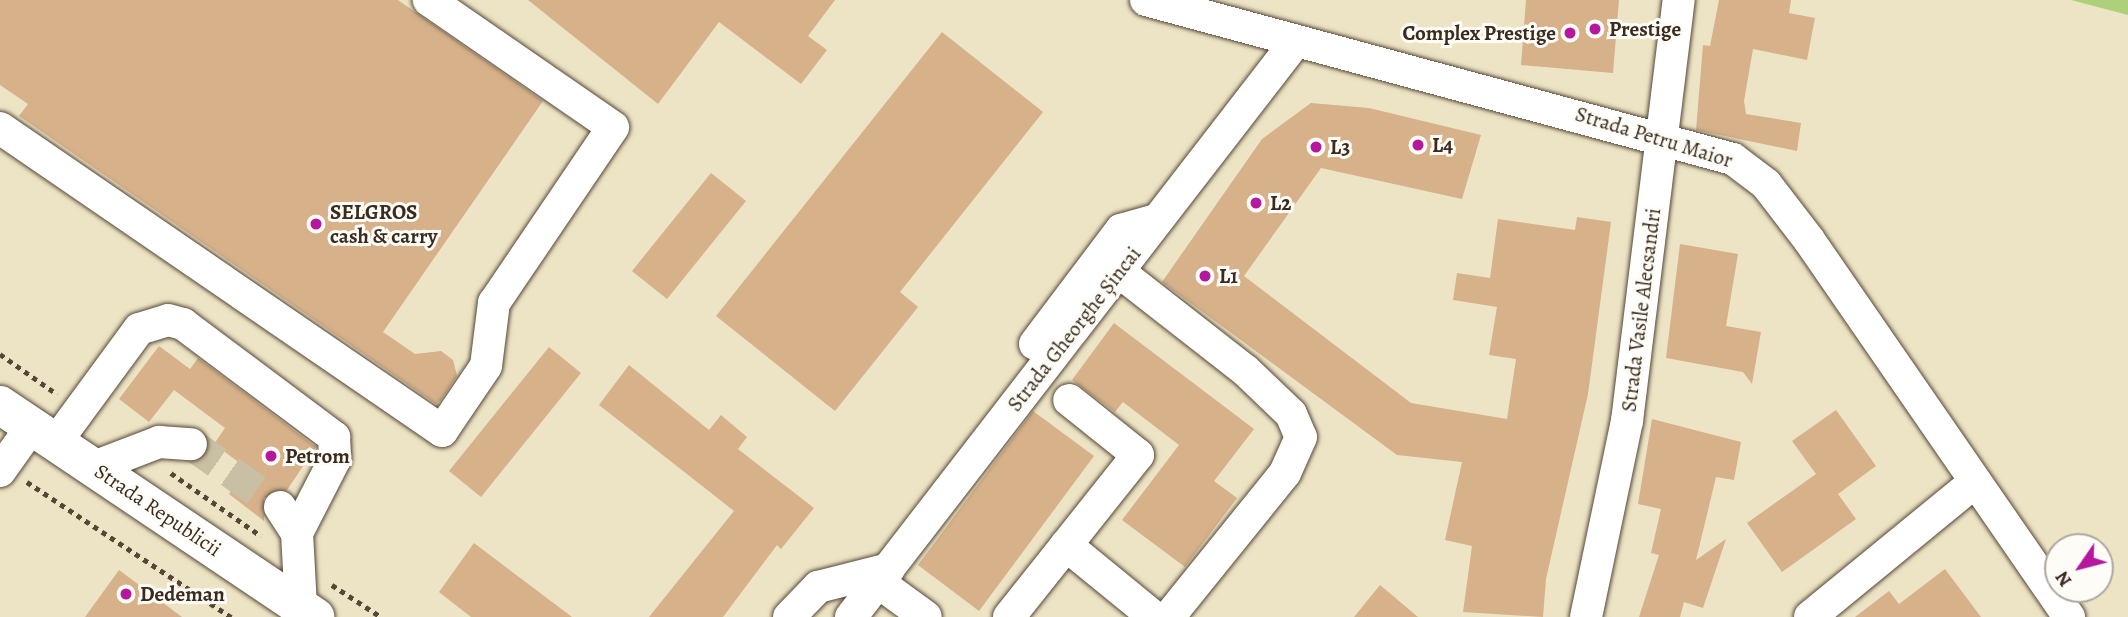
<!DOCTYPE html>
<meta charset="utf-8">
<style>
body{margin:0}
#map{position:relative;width:2128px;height:617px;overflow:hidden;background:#ede4c5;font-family:Alegreya,serif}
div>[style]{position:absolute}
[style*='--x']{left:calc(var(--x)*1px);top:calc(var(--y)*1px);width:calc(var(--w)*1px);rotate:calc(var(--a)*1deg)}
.green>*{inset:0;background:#acd17a}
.building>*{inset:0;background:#d6b18a}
.minor-tunnel>*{height:32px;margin-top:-16px;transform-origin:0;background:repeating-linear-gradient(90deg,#c9bfa4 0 32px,transparent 0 48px)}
.path>*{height:4.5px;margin-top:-2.25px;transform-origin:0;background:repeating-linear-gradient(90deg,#564637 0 5px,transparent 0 10px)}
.roads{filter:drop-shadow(0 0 2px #564637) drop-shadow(0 0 2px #564637)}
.minor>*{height:32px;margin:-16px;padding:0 16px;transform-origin:16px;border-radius:16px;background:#fff}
.major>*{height:38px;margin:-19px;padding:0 19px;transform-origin:19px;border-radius:19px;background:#fff}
.dots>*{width:19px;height:19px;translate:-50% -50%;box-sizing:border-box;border:4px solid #fdfcf7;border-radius:50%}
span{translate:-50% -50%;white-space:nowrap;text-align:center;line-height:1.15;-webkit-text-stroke:6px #fdfcf7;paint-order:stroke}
.poi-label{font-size:21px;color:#3b2a1e;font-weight:700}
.left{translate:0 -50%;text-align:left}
.right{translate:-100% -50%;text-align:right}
.street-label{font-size:21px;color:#3b2a1e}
.north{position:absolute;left:2044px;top:533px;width:70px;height:70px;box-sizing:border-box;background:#fdfcf7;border:2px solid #afa8a0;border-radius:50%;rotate:235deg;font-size:19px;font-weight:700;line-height:28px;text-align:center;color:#3b2a1e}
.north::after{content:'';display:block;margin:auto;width:24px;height:32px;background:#b5179e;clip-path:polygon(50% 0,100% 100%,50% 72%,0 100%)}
</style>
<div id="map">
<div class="green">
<div style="clip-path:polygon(2071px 0,2128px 0,2128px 15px)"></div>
</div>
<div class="building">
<div style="clip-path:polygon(0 0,398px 0,543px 101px,383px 332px,415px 354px,441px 351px,453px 360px,457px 376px,441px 400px,436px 404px,19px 116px,28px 104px,0 85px)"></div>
<div style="clip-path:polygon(528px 0,835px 0,808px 36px,827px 50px,801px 84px,719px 22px,658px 104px)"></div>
<div style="clip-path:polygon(1526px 0,1619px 0,1613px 73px,1521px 65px)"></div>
<div style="clip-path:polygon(1719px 0,1791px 0,1789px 13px,1815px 18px,1807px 60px,1753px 49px,1744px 101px,1746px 114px,1801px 123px,1797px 151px,1696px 130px,1703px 45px,1710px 46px)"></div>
<div style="clip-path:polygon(942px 32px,1043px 112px,900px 292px,918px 307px,835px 411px,716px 316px)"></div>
<div style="clip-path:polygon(1311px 103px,1369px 108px,1481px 135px,1462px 199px,1321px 168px,1244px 276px,1411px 403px,1507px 419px,1516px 359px,1489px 355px,1497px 307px,1453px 300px,1457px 273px,1490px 278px,1498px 219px,1575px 230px,1577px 217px,1611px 222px,1588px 394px,1546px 579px,1543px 617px,1463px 612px,1472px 546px,1445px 540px,1462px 462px,1397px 455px,1162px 282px,1262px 139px)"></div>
<div style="clip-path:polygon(711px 173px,746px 201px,667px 299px,632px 271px)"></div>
<div style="clip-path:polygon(1680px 244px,1738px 254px,1726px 326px,1761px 332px,1752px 384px,1743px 372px,1666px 358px)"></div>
<div style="clip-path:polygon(1114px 323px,1254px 429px,1214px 481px,1237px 498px,1185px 567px,1122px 520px,1179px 445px,1123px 402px,1115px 412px,1072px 380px)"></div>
<div style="clip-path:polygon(159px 346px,190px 369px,198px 358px,316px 447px,287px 490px,264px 498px,264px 521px,229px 494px,248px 469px,214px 444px,225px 428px,174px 390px,149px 422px,119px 399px)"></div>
<div style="clip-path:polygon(549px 347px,581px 373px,481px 497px,449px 471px)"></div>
<div style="clip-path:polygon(629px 365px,709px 430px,721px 415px,747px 437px,738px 449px,814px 508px,781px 549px,777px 545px,723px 617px,649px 617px,734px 511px,599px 405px)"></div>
<div style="clip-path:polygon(1836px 410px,1876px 466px,1838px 494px,1856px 519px,1782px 572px,1747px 523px,1816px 474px,1792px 441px)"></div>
<div style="clip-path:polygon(1033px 411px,1094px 456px,979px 611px,918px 565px)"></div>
<div style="clip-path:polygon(1652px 419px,1741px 442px,1734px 480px,1716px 477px,1696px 560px,1726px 539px,1703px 608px,1684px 602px,1680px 617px,1639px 617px,1659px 555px,1651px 553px,1661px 509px,1638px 504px)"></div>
<div style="clip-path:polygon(474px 543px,572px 617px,471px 617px,439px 592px)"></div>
<div style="clip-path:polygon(1945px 569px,1981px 617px,1855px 617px,1889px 591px,1899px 604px)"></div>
<div style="clip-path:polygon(119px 570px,182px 617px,85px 617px)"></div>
<div style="clip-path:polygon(1380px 585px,1418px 617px,1354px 617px)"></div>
</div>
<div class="minor-tunnel">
<div style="--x:191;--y:444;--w:109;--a:35.3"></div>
</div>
<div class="path">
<div style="--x:0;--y:354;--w:70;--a:35.1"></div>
<div style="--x:171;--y:473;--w:110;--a:35"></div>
<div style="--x:27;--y:482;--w:245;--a:33.5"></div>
<div style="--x:332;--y:585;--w:59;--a:33.1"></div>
</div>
<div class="roads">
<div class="minor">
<div style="--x:1146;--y:0;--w:608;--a:15.16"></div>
<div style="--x:1733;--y:159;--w:41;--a:37.1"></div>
<div style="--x:1766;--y:184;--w:71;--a:52.5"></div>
<div style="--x:1809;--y:240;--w:458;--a:55.4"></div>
<div style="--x:0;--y:128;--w:536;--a:34.43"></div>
<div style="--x:442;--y:431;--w:78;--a:-55.9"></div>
<div style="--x:486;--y:366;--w:64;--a:-82.8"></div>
<div style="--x:494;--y:303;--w:212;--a:-55.9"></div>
<div style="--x:613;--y:127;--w:224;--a:-145.4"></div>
<div style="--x:1118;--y:271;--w:162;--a:38"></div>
<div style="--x:1246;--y:371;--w:62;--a:43.7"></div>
<div style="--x:1291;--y:414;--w:25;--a:67"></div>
<div style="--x:1301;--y:437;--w:39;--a:114"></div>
<div style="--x:1285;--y:473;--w:185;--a:128.9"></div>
<div style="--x:1035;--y:344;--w:143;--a:-53"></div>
<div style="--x:1121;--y:230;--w:37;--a:-16"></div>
<div style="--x:56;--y:442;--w:140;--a:-53.7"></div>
<div style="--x:139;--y:329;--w:30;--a:-17"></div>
<div style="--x:168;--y:320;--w:16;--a:15"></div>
<div style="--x:183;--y:324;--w:189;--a:36.8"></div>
<div style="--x:334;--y:437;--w:22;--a:87"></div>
<div style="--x:335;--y:459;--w:83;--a:117.2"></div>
<div style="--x:94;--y:467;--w:70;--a:-21"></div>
<div style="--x:159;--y:442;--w:32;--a:4"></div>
<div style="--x:0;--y:471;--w:55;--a:-54.6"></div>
<div style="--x:280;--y:507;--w:31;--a:57"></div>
<div style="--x:297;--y:533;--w:75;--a:86.9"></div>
<div style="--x:1066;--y:545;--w:114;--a:39.3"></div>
<div style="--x:878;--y:582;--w:59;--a:36.1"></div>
<div style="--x:789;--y:617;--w:42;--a:-46"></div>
<div style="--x:818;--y:587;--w:73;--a:-14.2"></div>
<div style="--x:851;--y:617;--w:728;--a:-52.31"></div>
<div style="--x:1009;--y:617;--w:207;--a:-51.5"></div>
<div style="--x:1138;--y:455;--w:88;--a:-141.4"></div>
<div style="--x:1586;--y:617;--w:200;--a:-78.2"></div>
<div style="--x:1627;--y:421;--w:424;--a:-83"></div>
<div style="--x:1810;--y:617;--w:212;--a:-39.3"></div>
</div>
<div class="major">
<div style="--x:0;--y:405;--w:380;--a:33.9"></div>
</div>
</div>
<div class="dots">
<div style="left:1595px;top:29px;background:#b5179e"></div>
<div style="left:1570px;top:33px;background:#b5179e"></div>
<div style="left:1418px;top:145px;background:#b5179e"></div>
<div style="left:1316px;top:147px;background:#b5179e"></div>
<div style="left:1256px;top:203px;background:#b5179e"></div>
<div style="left:316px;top:224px;background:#b5179e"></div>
<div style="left:1205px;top:276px;background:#b5179e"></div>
<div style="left:271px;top:456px;background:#b5179e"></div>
<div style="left:126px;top:594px;background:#b5179e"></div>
</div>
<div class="poi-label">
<span class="left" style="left:1609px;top:29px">Prestige</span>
<span class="right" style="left:1556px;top:33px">Complex Prestige</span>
<span class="left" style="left:1432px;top:145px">L4</span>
<span class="left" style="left:1330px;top:147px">L3</span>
<span class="left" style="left:1270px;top:203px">L2</span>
<span class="left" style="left:330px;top:224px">SELGROS<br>cash &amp; carry</span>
<span class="left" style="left:1219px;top:276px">L1</span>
<span class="left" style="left:285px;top:456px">Petrom</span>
<span class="left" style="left:140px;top:594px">Dedeman</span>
</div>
<div class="street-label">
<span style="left:1654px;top:137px;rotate:17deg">Strada Petru Maior</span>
<span style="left:1641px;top:310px;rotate:-83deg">Strada Vasile Alecsandri</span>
<span style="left:1074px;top:329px;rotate:-52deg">Strada Gheorghe Șincai</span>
<span style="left:158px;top:510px;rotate:34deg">Strada Republicii</span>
</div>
<div class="north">N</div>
</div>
